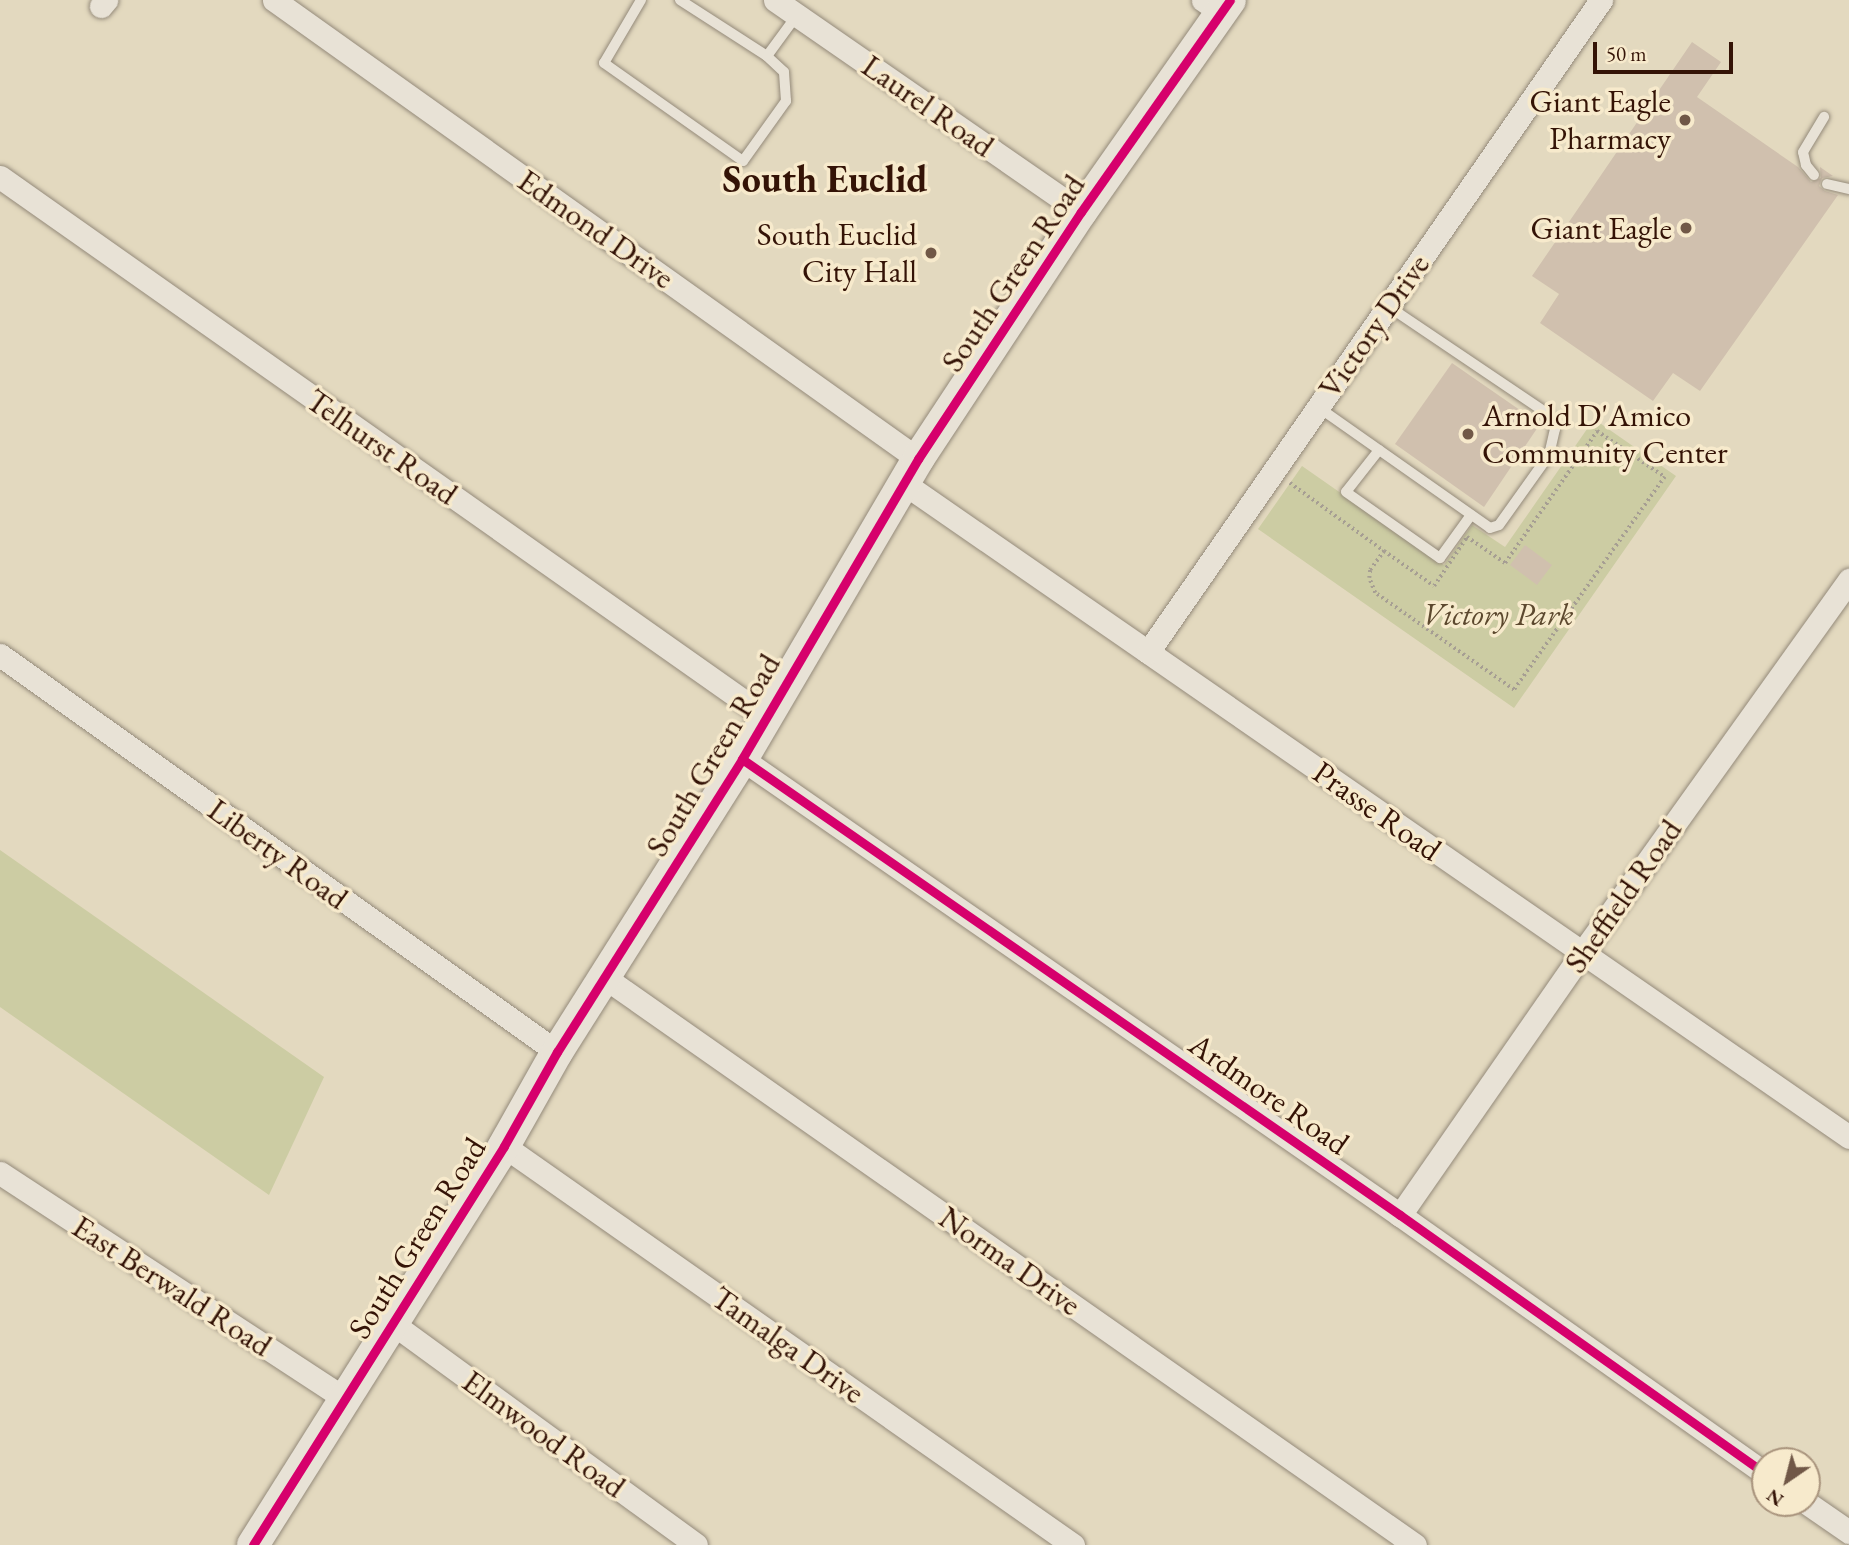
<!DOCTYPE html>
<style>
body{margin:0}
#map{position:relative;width:1849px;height:1545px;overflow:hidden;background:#e3d9bf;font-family:"EB Garamond",serif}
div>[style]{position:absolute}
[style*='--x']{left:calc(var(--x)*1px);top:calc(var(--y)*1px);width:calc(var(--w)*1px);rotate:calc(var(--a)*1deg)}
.green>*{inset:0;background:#cccca3}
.building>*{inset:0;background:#d0c0ae}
.path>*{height:3.5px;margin-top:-1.75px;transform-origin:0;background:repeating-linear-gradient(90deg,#a69e93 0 2px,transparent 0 5.5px)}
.roads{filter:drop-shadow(0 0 2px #948a7a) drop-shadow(0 0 2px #948a7a)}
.service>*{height:10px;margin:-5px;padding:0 5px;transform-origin:5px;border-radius:5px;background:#e8e2d6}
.minor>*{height:23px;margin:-11.5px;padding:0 11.5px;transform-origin:11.5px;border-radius:11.5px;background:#e8e2d6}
.secondary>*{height:32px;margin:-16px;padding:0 16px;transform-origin:16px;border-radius:16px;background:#e8e2d6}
.cycleway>*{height:9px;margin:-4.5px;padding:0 4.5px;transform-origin:4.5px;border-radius:4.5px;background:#d6006c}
.dots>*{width:19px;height:19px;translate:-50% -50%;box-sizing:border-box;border:4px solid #f7eacc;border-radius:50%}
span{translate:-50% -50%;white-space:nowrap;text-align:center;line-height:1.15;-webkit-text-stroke:7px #f7eacc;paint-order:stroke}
.poi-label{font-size:32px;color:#341306}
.right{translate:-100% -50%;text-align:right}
.left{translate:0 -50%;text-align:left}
.street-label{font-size:32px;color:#341306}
.park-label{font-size:32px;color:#5c482e;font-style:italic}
.district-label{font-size:38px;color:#341306;font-weight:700}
.north{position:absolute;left:1751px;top:1447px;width:70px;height:70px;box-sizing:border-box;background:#f7eacc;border:2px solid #a9947d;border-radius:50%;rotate:215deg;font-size:19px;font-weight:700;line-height:28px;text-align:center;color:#341306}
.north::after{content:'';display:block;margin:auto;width:24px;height:32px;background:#715847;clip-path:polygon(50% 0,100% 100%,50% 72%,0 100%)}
.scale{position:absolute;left:1593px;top:42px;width:140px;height:32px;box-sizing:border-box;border:4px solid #341306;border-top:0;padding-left:9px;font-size:21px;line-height:24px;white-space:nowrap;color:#341306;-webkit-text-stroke:5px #f7eacc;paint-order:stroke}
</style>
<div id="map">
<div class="green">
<div style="clip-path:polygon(1594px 419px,1676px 476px,1514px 708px,1258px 529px,1302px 466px,1444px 565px,1472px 525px,1505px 547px)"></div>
<div style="clip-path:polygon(0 850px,324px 1077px,269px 1195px,0 1007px)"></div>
</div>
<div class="building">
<div style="clip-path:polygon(1692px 42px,1721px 62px,1697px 97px,1798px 167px,1811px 182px,1821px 178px,1820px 167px,1833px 176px,1822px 178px,1819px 186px,1825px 191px,1838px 195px,1700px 391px,1673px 373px,1653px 401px,1540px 323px,1559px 294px,1532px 276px)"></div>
<div style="clip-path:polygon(1452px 363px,1540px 424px,1484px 507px,1395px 444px)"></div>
<div style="clip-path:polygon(1525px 545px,1552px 565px,1537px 585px,1510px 565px)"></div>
</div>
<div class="path">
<div style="--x:1597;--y:431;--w:82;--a:34.1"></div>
<div style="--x:1665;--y:477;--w:261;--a:125.3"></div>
<div style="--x:1514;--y:690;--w:169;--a:-145.1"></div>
<div style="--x:1375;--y:593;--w:16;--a:-112"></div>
<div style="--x:1369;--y:578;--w:8;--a:-83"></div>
<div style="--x:1370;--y:570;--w:24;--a:-54"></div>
<div style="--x:1384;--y:551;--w:61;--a:35"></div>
<div style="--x:1434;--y:586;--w:59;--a:-56"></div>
<div style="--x:1467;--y:537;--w:46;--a:34.4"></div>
<div style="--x:1505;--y:563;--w:161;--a:-55.1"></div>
<div style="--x:1290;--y:483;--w:116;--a:35.9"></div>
</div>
<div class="roads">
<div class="service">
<div style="--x:641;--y:0;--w:73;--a:120.4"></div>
<div style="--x:604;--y:63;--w:170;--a:35.2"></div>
<div style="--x:743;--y:161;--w:74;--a:-54.4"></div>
<div style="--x:786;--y:101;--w:29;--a:-94"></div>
<div style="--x:784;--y:72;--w:23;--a:-137"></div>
<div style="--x:680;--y:0;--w:103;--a:32.8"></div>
<div style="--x:767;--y:56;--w:51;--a:-53.8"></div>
<div style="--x:1814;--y:175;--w:13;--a:-129"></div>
<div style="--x:1806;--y:165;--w:13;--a:-103"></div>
<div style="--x:1803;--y:152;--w:41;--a:-59"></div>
<div style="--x:1827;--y:184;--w:23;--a:13"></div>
<div style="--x:1318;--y:407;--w:210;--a:35.1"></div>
<div style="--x:1490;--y:528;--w:9;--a:-18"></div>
<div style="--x:1499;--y:525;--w:86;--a:-54.5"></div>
<div style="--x:1549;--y:455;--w:27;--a:-77"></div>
<div style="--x:1555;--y:429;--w:17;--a:-115"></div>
<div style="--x:1548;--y:414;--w:193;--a:-146"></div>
<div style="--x:1379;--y:450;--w:53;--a:128.2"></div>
<div style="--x:1346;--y:492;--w:115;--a:35.1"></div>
<div style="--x:1440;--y:558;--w:53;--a:-54.2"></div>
</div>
<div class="minor">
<div style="--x:274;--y:0;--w:791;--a:35.48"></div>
<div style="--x:775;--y:0;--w:372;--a:34.7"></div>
<div style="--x:1203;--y:0;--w:22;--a:34"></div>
<div style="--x:101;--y:6;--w:8;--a:-50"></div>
<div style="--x:0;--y:177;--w:936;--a:35.17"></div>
<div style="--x:905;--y:484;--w:1148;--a:34.67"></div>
<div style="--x:1148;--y:652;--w:794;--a:-55.21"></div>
<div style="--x:0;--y:655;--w:684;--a:35.48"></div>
<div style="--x:742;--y:759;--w:801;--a:34.72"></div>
<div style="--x:1400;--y:1215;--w:447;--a:35.3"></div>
<div style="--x:604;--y:977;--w:990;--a:35.01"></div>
<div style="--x:504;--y:1146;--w:695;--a:35.04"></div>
<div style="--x:0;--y:1173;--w:412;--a:33.2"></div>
<div style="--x:1400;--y:1215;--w:319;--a:-55.2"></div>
<div style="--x:1582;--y:953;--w:459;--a:-54.4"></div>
<div style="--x:392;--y:1323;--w:376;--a:36.1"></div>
<div style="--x:1807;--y:1503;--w:51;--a:34.6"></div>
</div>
<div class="secondary">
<div style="--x:253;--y:1545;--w:471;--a:-57.8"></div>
<div style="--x:504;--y:1146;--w:108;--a:-60.6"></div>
<div style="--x:557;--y:1052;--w:347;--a:-57.7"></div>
<div style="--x:742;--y:759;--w:348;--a:-59.6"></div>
<div style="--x:918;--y:459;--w:296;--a:-56.6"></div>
<div style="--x:1081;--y:212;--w:259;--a:-54.9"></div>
</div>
</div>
<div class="cycleway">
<div style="--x:742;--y:759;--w:801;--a:34.72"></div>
<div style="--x:1400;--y:1215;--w:447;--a:35.3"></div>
<div style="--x:253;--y:1545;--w:471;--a:-57.8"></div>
<div style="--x:504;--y:1146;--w:108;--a:-60.6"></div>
<div style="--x:557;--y:1052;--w:347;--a:-57.7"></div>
<div style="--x:742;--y:759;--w:348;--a:-59.6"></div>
<div style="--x:918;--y:459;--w:296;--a:-56.6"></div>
<div style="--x:1081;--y:212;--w:259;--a:-54.9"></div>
</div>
<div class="dots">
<div style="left:1685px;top:120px;background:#715847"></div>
<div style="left:1686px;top:228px;background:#715847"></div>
<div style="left:931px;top:253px;background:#715847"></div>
<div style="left:1468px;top:434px;background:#715847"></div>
</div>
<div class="poi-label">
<span class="right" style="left:1671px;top:120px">Giant Eagle<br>Pharmacy</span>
<span class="right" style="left:1672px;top:228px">Giant Eagle</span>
<span class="right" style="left:917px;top:253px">South Euclid<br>City Hall</span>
<span class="left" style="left:1482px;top:434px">Arnold D'Amico<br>Community Center</span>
</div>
<div class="street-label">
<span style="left:928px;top:106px;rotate:35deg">Laurel Road</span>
<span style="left:596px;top:229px;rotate:35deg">Edmond Drive</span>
<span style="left:1013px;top:273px;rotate:-56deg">South Green Road</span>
<span style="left:1374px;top:326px;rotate:-55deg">Victory Drive</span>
<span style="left:382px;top:447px;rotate:35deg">Telhurst Road</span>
<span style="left:713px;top:755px;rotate:-59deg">South Green Road</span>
<span style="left:1377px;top:811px;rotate:35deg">Prasse Road</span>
<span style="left:278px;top:854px;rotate:36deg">Liberty Road</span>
<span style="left:1623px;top:896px;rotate:-55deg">Sheffield Road</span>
<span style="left:1269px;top:1094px;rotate:35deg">Ardmore Road</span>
<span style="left:417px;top:1238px;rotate:-58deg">South Green Road</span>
<span style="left:1010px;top:1261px;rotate:35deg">Norma Drive</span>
<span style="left:172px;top:1286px;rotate:33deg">East Berwald Road</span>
<span style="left:788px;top:1345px;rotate:35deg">Tamalga Drive</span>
<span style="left:544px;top:1434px;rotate:36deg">Elmwood Road</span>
</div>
<div class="park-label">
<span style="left:1498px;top:614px">Victory Park</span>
</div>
<div class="district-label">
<span style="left:825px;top:179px">South Euclid</span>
</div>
<div class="north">N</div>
<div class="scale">50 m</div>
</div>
